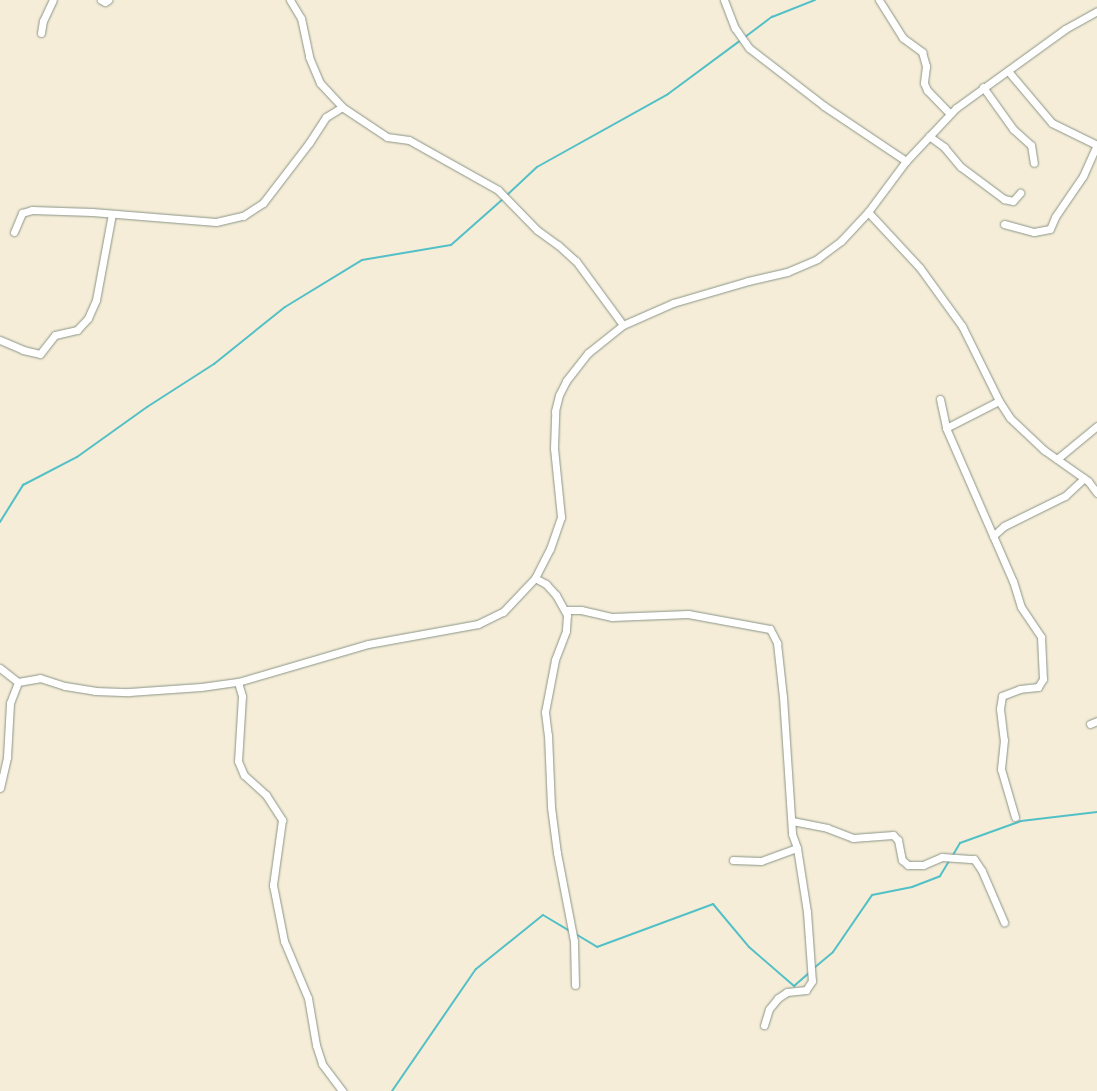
<!DOCTYPE html>
<style>
body{margin:0}
#map{position:relative;width:1097px;height:1091px;overflow:hidden;background:#f5edd8;font-family:Pangolin,sans-serif}
div>[style]{position:absolute}
[style*='--x']{left:calc(var(--x)*1px);top:calc(var(--y)*1px);width:calc(var(--w)*1px);rotate:calc(var(--a)*1deg)}
.stream>*{height:2px;margin:-1px;padding:0 1px;transform-origin:1px;border-radius:1px;background:#52c0c7}
.roads{filter:drop-shadow(0 0 1px #8a9586) drop-shadow(0 0 1px #8a9586)}
.minor>*{height:7px;margin:-3.5px;padding:0 3.5px;transform-origin:3.5px;border-radius:3.5px;background:#fff}
span{translate:-50% -50%;white-space:nowrap;text-align:center;line-height:1.15;-webkit-text-stroke:4.5px #fdfcf7;paint-order:stroke}
</style>
<div id="map">
<div class="stream">
<div style="--x:745;--y:37;--w:34;--a:-37"></div>
<div style="--x:772;--y:17;--w:46;--a:-21.6"></div>
<div style="--x:506;--y:196;--w:42;--a:-43.1"></div>
<div style="--x:537;--y:167;--w:150;--a:-29.1"></div>
<div style="--x:668;--y:94;--w:91;--a:-36.5"></div>
<div style="--x:0;--y:522;--w:44;--a:-58.1"></div>
<div style="--x:23;--y:485;--w:61;--a:-27.4"></div>
<div style="--x:77;--y:457;--w:86;--a:-35.5"></div>
<div style="--x:147;--y:407;--w:80;--a:-32.7"></div>
<div style="--x:214;--y:364;--w:91;--a:-38.8"></div>
<div style="--x:285;--y:307;--w:90;--a:-31.4"></div>
<div style="--x:362;--y:260;--w:90;--a:-9.6"></div>
<div style="--x:451;--y:245;--w:69;--a:-41.5"></div>
<div style="--x:953;--y:855;--w:14;--a:-60"></div>
<div style="--x:960;--y:843;--w:65;--a:-19.8"></div>
<div style="--x:1021;--y:821;--w:77;--a:-6.8"></div>
<div style="--x:574;--y:933;--w:27;--a:31"></div>
<div style="--x:597;--y:947;--w:124;--a:-20.3"></div>
<div style="--x:713;--y:904;--w:56;--a:50.1"></div>
<div style="--x:749;--y:947;--w:60;--a:40.9"></div>
<div style="--x:794;--y:986;--w:20;--a:-41"></div>
<div style="--x:814;--y:968;--w:25;--a:-40"></div>
<div style="--x:833;--y:952;--w:69;--a:-55.6"></div>
<div style="--x:872;--y:895;--w:41;--a:-11.3"></div>
<div style="--x:912;--y:887;--w:30;--a:-21"></div>
<div style="--x:940;--y:876;--w:17;--a:-59"></div>
<div style="--x:392;--y:1091;--w:148;--a:-55.5"></div>
<div style="--x:476;--y:969;--w:86;--a:-38.9"></div>
<div style="--x:543;--y:915;--w:31;--a:31"></div>
</div>
<div class="roads">
<div class="minor">
<div style="--x:101;--y:0;--w:4;--a:27"></div>
<div style="--x:105;--y:2;--w:4;--a:-34"></div>
<div style="--x:290;--y:0;--w:21;--a:59"></div>
<div style="--x:301;--y:18;--w:40;--a:78"></div>
<div style="--x:309;--y:57;--w:28;--a:67"></div>
<div style="--x:320;--y:83;--w:33;--a:47"></div>
<div style="--x:342;--y:107;--w:54;--a:33.7"></div>
<div style="--x:387;--y:137;--w:22;--a:8"></div>
<div style="--x:409;--y:140;--w:102;--a:29.3"></div>
<div style="--x:498;--y:190;--w:56;--a:45.7"></div>
<div style="--x:537;--y:230;--w:26;--a:36"></div>
<div style="--x:558;--y:245;--w:24;--a:42"></div>
<div style="--x:576;--y:261;--w:79;--a:53.7"></div>
<div style="--x:724;--y:0;--w:30;--a:69"></div>
<div style="--x:735;--y:28;--w:24;--a:55"></div>
<div style="--x:749;--y:48;--w:95;--a:37.7"></div>
<div style="--x:824;--y:106;--w:99;--a:33.9"></div>
<div style="--x:879;--y:0;--w:45;--a:57.7"></div>
<div style="--x:903;--y:38;--w:24;--a:36"></div>
<div style="--x:922;--y:52;--w:15;--a:74"></div>
<div style="--x:926;--y:66;--w:17;--a:97"></div>
<div style="--x:924;--y:83;--w:8;--a:67"></div>
<div style="--x:927;--y:90;--w:33;--a:46"></div>
<div style="--x:41;--y:33;--w:12;--a:-81"></div>
<div style="--x:43;--y:21;--w:23;--a:-65"></div>
<div style="--x:1008;--y:71;--w:68;--a:49.8"></div>
<div style="--x:1052;--y:123;--w:50;--a:26.1"></div>
<div style="--x:983;--y:87;--w:52;--a:54.5"></div>
<div style="--x:1013;--y:129;--w:24;--a:42"></div>
<div style="--x:1031;--y:145;--w:18;--a:81"></div>
<div style="--x:929;--y:136;--w:19;--a:36"></div>
<div style="--x:944;--y:147;--w:26;--a:50"></div>
<div style="--x:961;--y:167;--w:54;--a:36.7"></div>
<div style="--x:1004;--y:199;--w:9;--a:13"></div>
<div style="--x:1013;--y:201;--w:11;--a:-49"></div>
<div style="--x:868;--y:212;--w:76;--a:47.1"></div>
<div style="--x:920;--y:268;--w:72;--a:54.1"></div>
<div style="--x:962;--y:326;--w:84;--a:63.7"></div>
<div style="--x:999;--y:401;--w:20;--a:57"></div>
<div style="--x:1010;--y:418;--w:47;--a:43.3"></div>
<div style="--x:1044;--y:450;--w:54;--a:35.2"></div>
<div style="--x:1088;--y:481;--w:15;--a:53"></div>
<div style="--x:1004;--y:224;--w:31;--a:15"></div>
<div style="--x:1034;--y:232;--w:16;--a:-11"></div>
<div style="--x:1050;--y:229;--w:13;--a:-67"></div>
<div style="--x:1055;--y:217;--w:50;--a:-55.7"></div>
<div style="--x:1083;--y:176;--w:34;--a:-66"></div>
<div style="--x:14;--y:232;--w:21;--a:-67"></div>
<div style="--x:22;--y:213;--w:10;--a:-17"></div>
<div style="--x:32;--y:210;--w:60;--a:1.9"></div>
<div style="--x:92;--y:212;--w:124;--a:4.6"></div>
<div style="--x:216;--y:222;--w:28;--a:-13"></div>
<div style="--x:243;--y:216;--w:24;--a:-33"></div>
<div style="--x:263;--y:203;--w:76;--a:-52.5"></div>
<div style="--x:309;--y:143;--w:31;--a:-57"></div>
<div style="--x:326;--y:117;--w:19;--a:-32"></div>
<div style="--x:0;--y:340;--w:25;--a:23"></div>
<div style="--x:23;--y:350;--w:17;--a:13"></div>
<div style="--x:40;--y:354;--w:24;--a:-52"></div>
<div style="--x:55;--y:335;--w:23;--a:-13"></div>
<div style="--x:77;--y:330;--w:16;--a:-47"></div>
<div style="--x:88;--y:318;--w:20;--a:-66"></div>
<div style="--x:96;--y:300;--w:87;--a:-79.5"></div>
<div style="--x:940;--y:399;--w:30;--a:78"></div>
<div style="--x:946;--y:428;--w:167;--a:66.4"></div>
<div style="--x:1013;--y:581;--w:27;--a:73"></div>
<div style="--x:1021;--y:607;--w:36;--a:56"></div>
<div style="--x:1041;--y:637;--w:42;--a:87.3"></div>
<div style="--x:1043;--y:679;--w:9;--a:122"></div>
<div style="--x:1038;--y:687;--w:18;--a:174"></div>
<div style="--x:1020;--y:689;--w:19;--a:159"></div>
<div style="--x:1002;--y:696;--w:13;--a:99"></div>
<div style="--x:1000;--y:709;--w:31;--a:83"></div>
<div style="--x:1004;--y:740;--w:29;--a:96"></div>
<div style="--x:1001;--y:769;--w:50;--a:73.7"></div>
<div style="--x:946;--y:428;--w:59;--a:-27"></div>
<div style="--x:1057;--y:459;--w:52;--a:-39.5"></div>
<div style="--x:993;--y:536;--w:15;--a:-42"></div>
<div style="--x:1004;--y:526;--w:68;--a:-26.2"></div>
<div style="--x:1065;--y:496;--w:26;--a:-43"></div>
<div style="--x:535;--y:578;--w:13;--a:29"></div>
<div style="--x:546;--y:584;--w:15;--a:48"></div>
<div style="--x:556;--y:595;--w:23;--a:61"></div>
<div style="--x:567;--y:615;--w:16;--a:94"></div>
<div style="--x:566;--y:631;--w:31;--a:111"></div>
<div style="--x:555;--y:660;--w:53;--a:100.9"></div>
<div style="--x:545;--y:712;--w:23;--a:83"></div>
<div style="--x:548;--y:735;--w:72;--a:87.6"></div>
<div style="--x:551;--y:807;--w:46;--a:82.6"></div>
<div style="--x:557;--y:853;--w:90;--a:79.1"></div>
<div style="--x:574;--y:941;--w:44;--a:88.7"></div>
<div style="--x:565;--y:610;--w:16;--a:0"></div>
<div style="--x:581;--y:610;--w:32;--a:13"></div>
<div style="--x:612;--y:617;--w:76;--a:-2.3"></div>
<div style="--x:688;--y:614;--w:83;--a:10.4"></div>
<div style="--x:770;--y:629;--w:16;--a:63"></div>
<div style="--x:777;--y:643;--w:54;--a:83.7"></div>
<div style="--x:783;--y:697;--w:137;--a:86.2"></div>
<div style="--x:792;--y:834;--w:15;--a:70"></div>
<div style="--x:0;--y:668;--w:23;--a:38"></div>
<div style="--x:238;--y:682;--w:15;--a:74"></div>
<div style="--x:242;--y:696;--w:65;--a:93.5"></div>
<div style="--x:238;--y:761;--w:15;--a:67"></div>
<div style="--x:244;--y:775;--w:30;--a:42"></div>
<div style="--x:266;--y:795;--w:30;--a:57"></div>
<div style="--x:282;--y:820;--w:66;--a:97.9"></div>
<div style="--x:273;--y:885;--w:57;--a:78.9"></div>
<div style="--x:284;--y:941;--w:62;--a:67.2"></div>
<div style="--x:308;--y:998;--w:48;--a:80.3"></div>
<div style="--x:316;--y:1045;--w:20;--a:72"></div>
<div style="--x:322;--y:1064;--w:34;--a:53"></div>
<div style="--x:1090;--y:724;--w:8;--a:-23"></div>
<div style="--x:0;--y:788;--w:32;--a:-77"></div>
<div style="--x:7;--y:757;--w:54;--a:-86.8"></div>
<div style="--x:10;--y:703;--w:22;--a:-69"></div>
<div style="--x:18;--y:682;--w:22;--a:-10"></div>
<div style="--x:40;--y:678;--w:26;--a:18"></div>
<div style="--x:65;--y:686;--w:30;--a:9"></div>
<div style="--x:95;--y:691;--w:34;--a:2"></div>
<div style="--x:129;--y:692;--w:72;--a:-4"></div>
<div style="--x:201;--y:687;--w:37;--a:-8"></div>
<div style="--x:238;--y:682;--w:135;--a:-16.3"></div>
<div style="--x:368;--y:644;--w:112;--a:-10.3"></div>
<div style="--x:478;--y:624;--w:28;--a:-26"></div>
<div style="--x:503;--y:612;--w:47;--a:-46.7"></div>
<div style="--x:535;--y:578;--w:33;--a:-63"></div>
<div style="--x:550;--y:549;--w:34;--a:-71"></div>
<div style="--x:561;--y:517;--w:69;--a:-95.8"></div>
<div style="--x:554;--y:448;--w:37;--a:-88"></div>
<div style="--x:555;--y:411;--w:16;--a:-76"></div>
<div style="--x:559;--y:395;--w:16;--a:-63"></div>
<div style="--x:566;--y:381;--w:36;--a:-52"></div>
<div style="--x:588;--y:353;--w:45;--a:-38.7"></div>
<div style="--x:623;--y:325;--w:55;--a:-23.7"></div>
<div style="--x:673;--y:303;--w:78;--a:-16.3"></div>
<div style="--x:748;--y:281;--w:40;--a:-13"></div>
<div style="--x:787;--y:272;--w:33;--a:-23"></div>
<div style="--x:817;--y:259;--w:30;--a:-37"></div>
<div style="--x:841;--y:241;--w:40;--a:-47"></div>
<div style="--x:868;--y:212;--w:64;--a:-53.3"></div>
<div style="--x:906;--y:161;--w:73;--a:-46.7"></div>
<div style="--x:956;--y:108;--w:135;--a:-35.9"></div>
<div style="--x:1065;--y:29;--w:37;--a:-29"></div>
<div style="--x:792;--y:821;--w:36;--a:11"></div>
<div style="--x:827;--y:828;--w:28;--a:21"></div>
<div style="--x:853;--y:838;--w:40;--a:-4.3"></div>
<div style="--x:893;--y:835;--w:7;--a:45"></div>
<div style="--x:898;--y:840;--w:20;--a:79"></div>
<div style="--x:902;--y:860;--w:8;--a:40"></div>
<div style="--x:908;--y:865;--w:15;--a:0"></div>
<div style="--x:923;--y:865;--w:21;--a:-23"></div>
<div style="--x:942;--y:857;--w:32;--a:4"></div>
<div style="--x:974;--y:859;--w:14;--a:56"></div>
<div style="--x:982;--y:871;--w:56;--a:66.7"></div>
<div style="--x:733;--y:860;--w:28;--a:2"></div>
<div style="--x:761;--y:861;--w:38;--a:-20"></div>
<div style="--x:797;--y:848;--w:65;--a:81.1"></div>
<div style="--x:807;--y:912;--w:69;--a:85.9"></div>
<div style="--x:812;--y:981;--w:11;--a:124"></div>
<div style="--x:806;--y:990;--w:19;--a:174"></div>
<div style="--x:787;--y:992;--w:11;--a:146"></div>
<div style="--x:778;--y:998;--w:14;--a:129"></div>
<div style="--x:769;--y:1009;--w:17;--a:107"></div>
</div>
</div>
</div>
